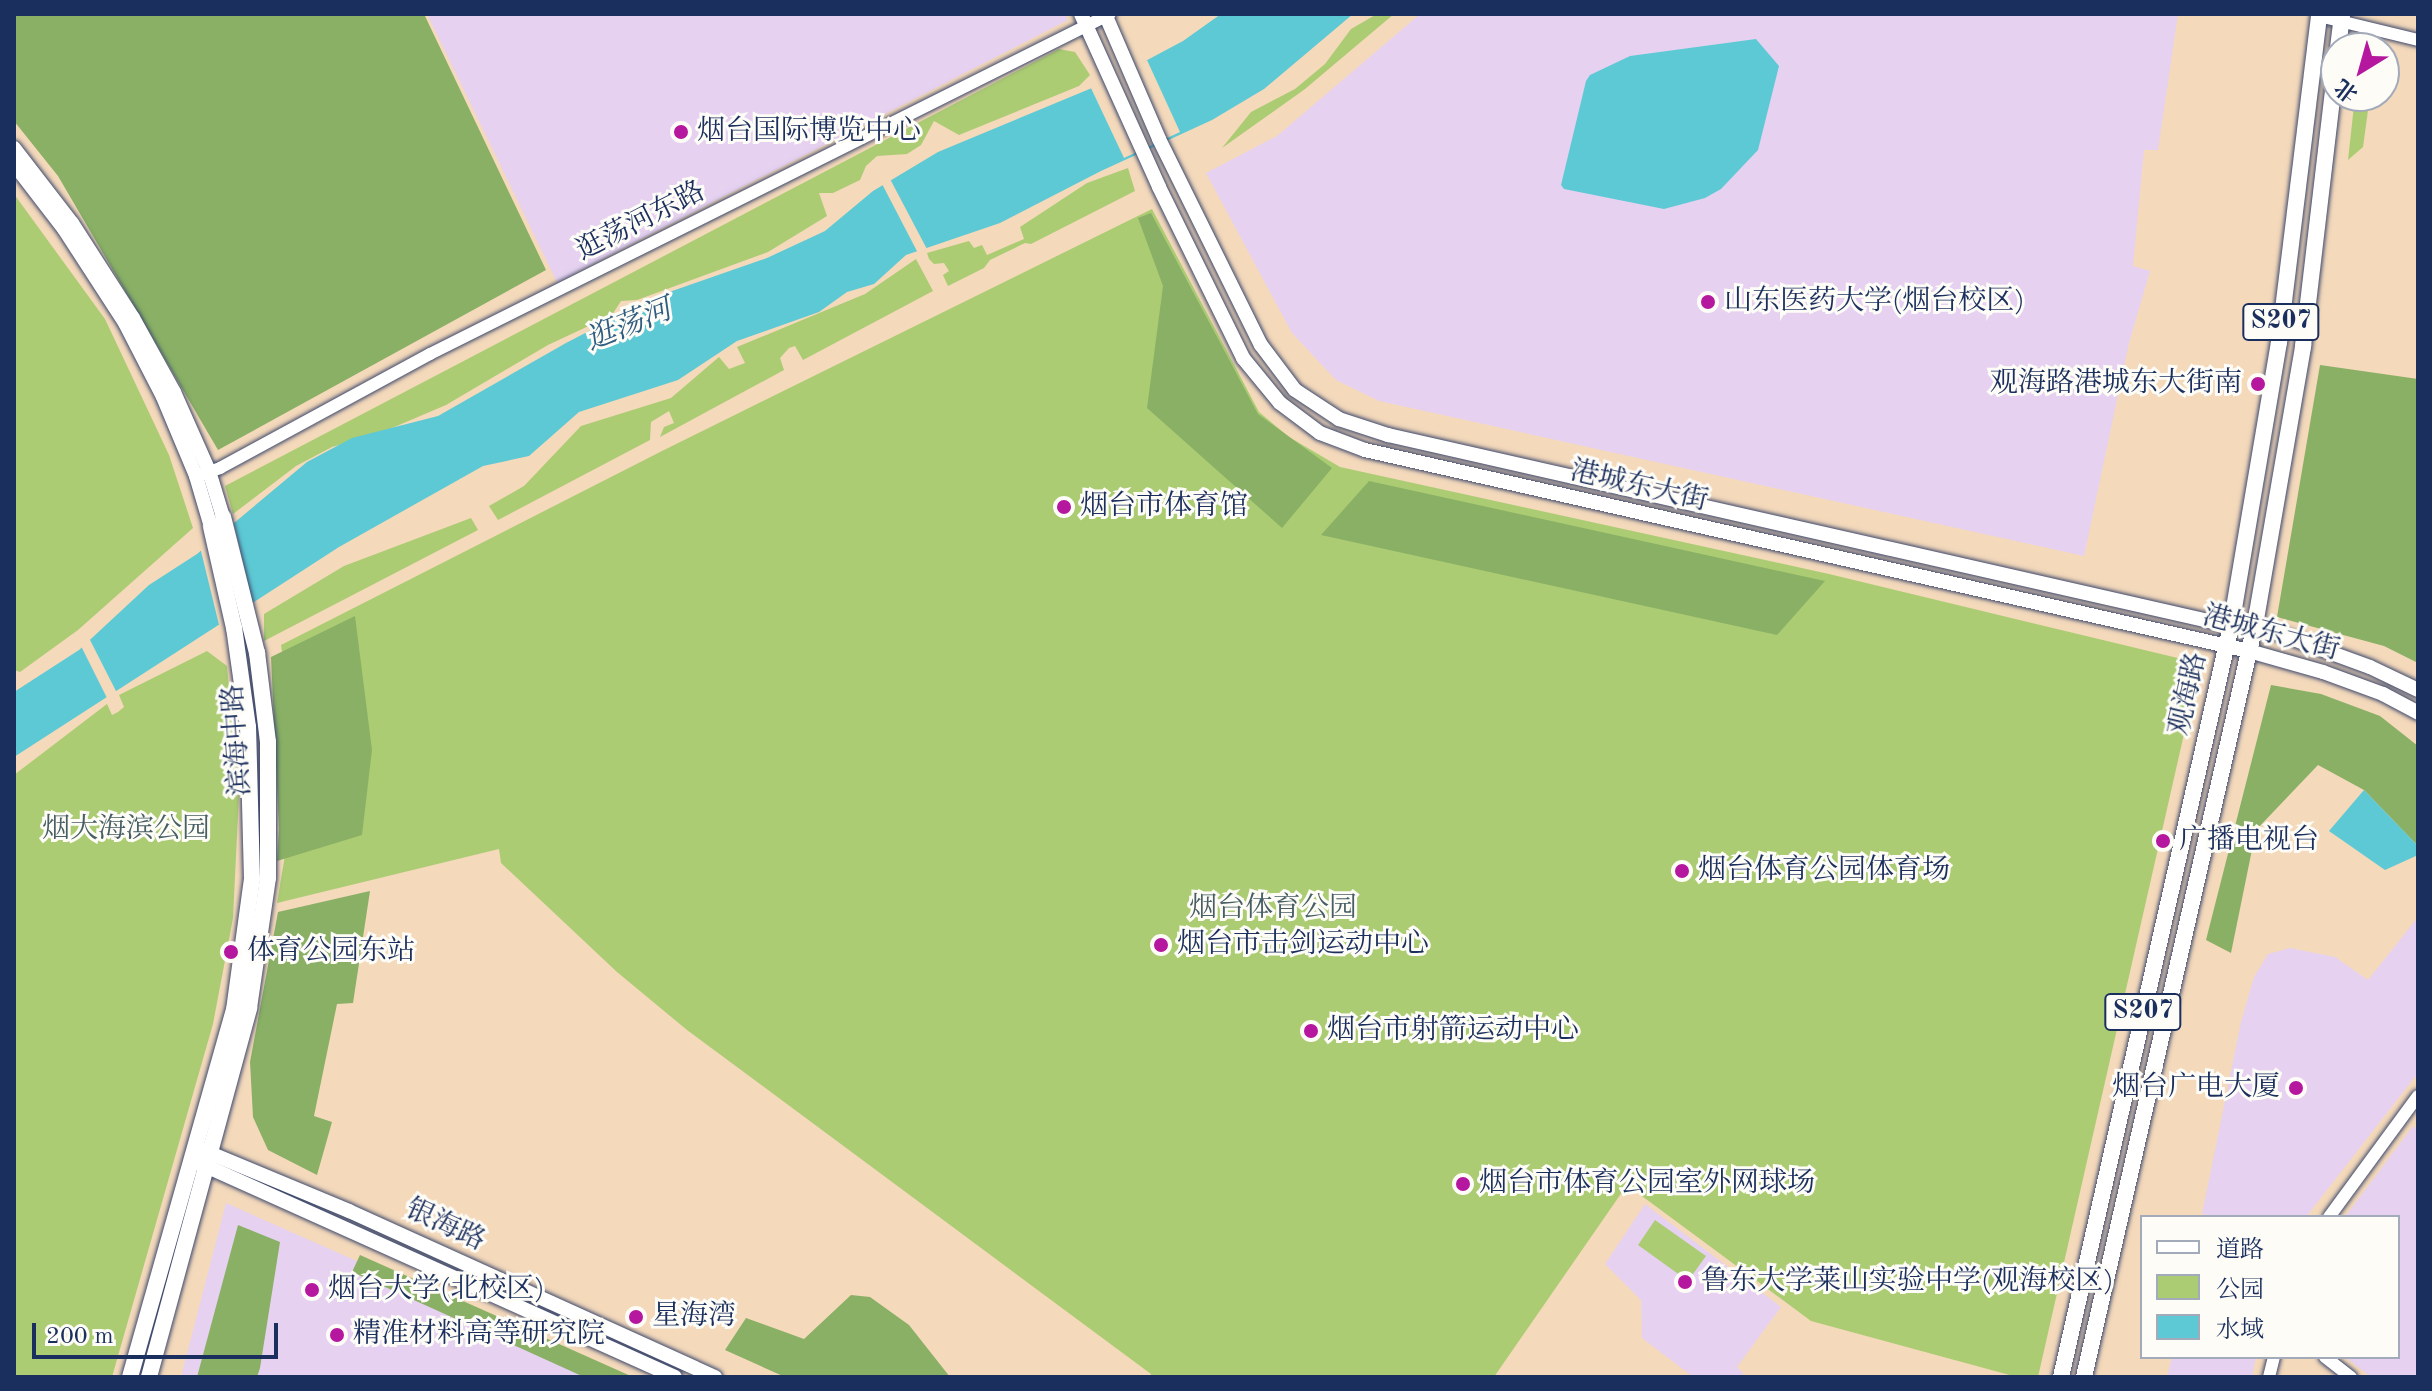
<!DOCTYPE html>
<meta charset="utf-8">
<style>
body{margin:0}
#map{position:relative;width:2432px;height:1391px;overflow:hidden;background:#f4d9bb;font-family:"Old Standard TT","Noto Serif SC",serif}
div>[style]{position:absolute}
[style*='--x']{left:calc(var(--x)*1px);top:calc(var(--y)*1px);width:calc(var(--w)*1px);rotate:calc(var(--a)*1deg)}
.built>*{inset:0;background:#e6d2f0}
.green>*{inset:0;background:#accc73}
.forest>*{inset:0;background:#89b065}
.water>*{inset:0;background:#5dc9d4}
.pier>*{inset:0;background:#f4d9bb}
.roads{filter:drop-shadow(0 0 2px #3c486c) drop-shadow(0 0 2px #3c486c)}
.tertiary>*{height:12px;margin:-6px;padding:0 6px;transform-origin:6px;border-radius:6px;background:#fff}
.secondary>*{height:14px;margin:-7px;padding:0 7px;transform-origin:7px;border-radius:7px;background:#fff}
.primary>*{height:16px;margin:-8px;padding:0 8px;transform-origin:8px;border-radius:8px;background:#fff}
.dots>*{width:22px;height:22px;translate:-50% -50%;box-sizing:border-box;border:4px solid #fdfcf7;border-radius:50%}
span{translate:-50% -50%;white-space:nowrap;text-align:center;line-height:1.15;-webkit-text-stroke:6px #fdfcf7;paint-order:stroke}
.shield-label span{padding:2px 6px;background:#fdfcf7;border:2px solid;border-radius:6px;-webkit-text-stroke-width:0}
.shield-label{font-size:26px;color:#1b2f5e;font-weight:700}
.poi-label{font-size:28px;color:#1b2f5e}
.left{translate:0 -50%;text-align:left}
.right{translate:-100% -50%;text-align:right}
.street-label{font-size:28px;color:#1b2f5e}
.park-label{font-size:28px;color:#465e64}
.water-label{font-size:30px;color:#2f5d81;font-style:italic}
.frame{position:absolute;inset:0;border:16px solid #1b2f5e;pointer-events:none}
.legend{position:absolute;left:2140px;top:1215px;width:260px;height:144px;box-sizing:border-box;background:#fdfcf7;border:2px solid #a3aaba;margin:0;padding:10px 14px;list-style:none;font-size:24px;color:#1b2f5e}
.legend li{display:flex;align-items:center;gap:16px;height:40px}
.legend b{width:40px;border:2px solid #a3aaba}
.north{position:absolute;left:2320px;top:32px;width:80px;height:80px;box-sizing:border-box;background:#fdfcf7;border:2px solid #a3aaba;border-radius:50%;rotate:217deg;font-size:22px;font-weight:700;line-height:32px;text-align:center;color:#1b2f5e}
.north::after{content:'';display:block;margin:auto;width:28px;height:36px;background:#b5179e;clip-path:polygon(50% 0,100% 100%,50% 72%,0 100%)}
.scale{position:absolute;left:32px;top:1323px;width:246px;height:36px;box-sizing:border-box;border:4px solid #1b2f5e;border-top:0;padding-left:10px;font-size:24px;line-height:28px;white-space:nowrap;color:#1b2f5e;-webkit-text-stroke:6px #fdfcf7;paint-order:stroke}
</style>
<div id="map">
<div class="built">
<div style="clip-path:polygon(427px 14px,1065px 14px,1068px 20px,557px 282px)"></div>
<div style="clip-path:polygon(1420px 14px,2178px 14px,2158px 150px,2144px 150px,2133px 266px,2150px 271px,2129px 343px,2084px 556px,1379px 401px,1336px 380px,1292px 333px,1206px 173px,1277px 136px)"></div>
<div style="clip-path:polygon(2418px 917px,2418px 1073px,2306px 1217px,2215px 1217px,2202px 1214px,2241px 1022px,2254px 977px,2268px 954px,2290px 948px,2335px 957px,2368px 980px)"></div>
<div style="clip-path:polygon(2413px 1126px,2418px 1130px,2418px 1377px,2371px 1377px,2345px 1357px,2398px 1357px,2398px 1217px,2345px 1217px)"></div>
<div style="clip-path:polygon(226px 1203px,618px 1377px,181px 1377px)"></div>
<div style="clip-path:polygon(1645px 1204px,1781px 1307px,1737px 1367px,1743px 1373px,1741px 1377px,1693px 1377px,1642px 1338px,1641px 1300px,1605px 1264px)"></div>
<div style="clip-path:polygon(2172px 1357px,2256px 1357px,2252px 1377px,2167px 1377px)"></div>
</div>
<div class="green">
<div style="clip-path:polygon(1377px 14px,1394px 14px,1305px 89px,1222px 148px,1251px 112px,1295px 89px,1325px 64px,1351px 29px)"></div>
<div style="clip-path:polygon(1059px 49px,1075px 52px,1090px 75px,1079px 86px,959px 135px,934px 121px,921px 145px,907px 154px,877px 156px,866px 166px,860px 180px,833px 193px,819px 193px,827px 216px,768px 252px,637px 300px,621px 301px,612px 315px,548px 345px,446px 405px,378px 434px,332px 447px,296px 466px,233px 514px,225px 486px)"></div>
<div style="clip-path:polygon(2355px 96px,2370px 96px,2363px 147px,2348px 160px)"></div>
<div style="clip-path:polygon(1128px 168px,1135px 191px,1031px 244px,1025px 243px,990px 260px,984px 268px,948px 286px,943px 275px,949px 271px,944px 263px,934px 264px,929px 259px,927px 253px,969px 241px,974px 248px,982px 245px,987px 255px,1024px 239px,1020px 227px,1087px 183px)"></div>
<div style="clip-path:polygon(14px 194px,105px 319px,169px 455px,193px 528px,78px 630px,20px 672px,14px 670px)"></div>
<div style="clip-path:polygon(1152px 209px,1259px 412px,1289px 437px,1340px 467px,1829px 574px,2186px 660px,2199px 668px,2038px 1377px,2017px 1377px,1811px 1321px,1627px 1185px,1494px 1377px,1150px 1377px,1151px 1374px,687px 1030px,617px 972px,501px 863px,499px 849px,277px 903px,292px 813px,288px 692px,281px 645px,664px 450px)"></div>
<div style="clip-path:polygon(916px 259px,933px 291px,803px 360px,795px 346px,789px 348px,780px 358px,784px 370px,660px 437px,664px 427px,674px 423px,669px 411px,651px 422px,650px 440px,498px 520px,489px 506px,524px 486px,581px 426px,671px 398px,719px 357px,729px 369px,745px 363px,737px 347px,865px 294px)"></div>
<div style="clip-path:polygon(471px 518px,478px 530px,264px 641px,264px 614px,344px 566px)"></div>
<div style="clip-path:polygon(207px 651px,227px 666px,239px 794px,233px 918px,213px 1024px,112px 1377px,14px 1377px,14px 775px,107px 704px,112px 715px,118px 712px,124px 707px,119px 695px)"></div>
<div style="clip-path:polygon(1655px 1220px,1706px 1256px,1688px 1281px,1638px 1245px)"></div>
</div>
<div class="forest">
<div style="clip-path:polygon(14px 14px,424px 14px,546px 270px,218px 450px,58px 176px,14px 121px)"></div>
<div style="clip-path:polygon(1151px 213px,1258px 414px,1332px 468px,1282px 528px,1147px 408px,1163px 286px,1138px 218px)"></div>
<div style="clip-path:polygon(2320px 365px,2418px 379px,2418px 663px,2384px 646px,2277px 617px)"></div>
<div style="clip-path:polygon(1369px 481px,1825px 581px,1777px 635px,1321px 535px)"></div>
<div style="clip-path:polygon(355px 616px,372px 750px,362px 835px,277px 861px,279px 829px,271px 657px)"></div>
<div style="clip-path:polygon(2271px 685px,2321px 694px,2380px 716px,2418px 746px,2418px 846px,2364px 790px,2318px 765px,2256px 830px,2231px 953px,2206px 940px)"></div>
<div style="clip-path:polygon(370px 891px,353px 1003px,337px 1004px,314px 1116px,332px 1122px,317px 1175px,268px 1150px,253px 1117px,250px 1062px,278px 912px)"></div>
<div style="clip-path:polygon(238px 1225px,280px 1242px,260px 1368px,257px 1377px,197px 1377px)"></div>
<div style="clip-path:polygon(360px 1255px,633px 1377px,584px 1377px,352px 1272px)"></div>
<div style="clip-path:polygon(851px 1295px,870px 1297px,909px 1325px,950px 1377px,785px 1377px,725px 1350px,746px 1318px,804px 1339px)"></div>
</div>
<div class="water">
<div style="clip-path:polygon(1221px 14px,1353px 14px,1264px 89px,1212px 120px,1101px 171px,1000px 223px,906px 255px,874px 284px,847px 292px,819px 312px,737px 341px,678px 380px,579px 412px,529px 456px,483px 466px,339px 547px,14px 757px,14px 692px,79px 650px,149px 585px,197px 554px,307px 462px,352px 438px,438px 416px,566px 343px,655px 297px,767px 258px,825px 231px,873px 191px,938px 152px,1104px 83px,1183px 41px)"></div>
<div style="clip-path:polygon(1756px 39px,1779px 66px,1758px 150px,1721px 189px,1705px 198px,1664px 209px,1564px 189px,1561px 185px,1586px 81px,1590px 75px,1630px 56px)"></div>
<div style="clip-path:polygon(2364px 790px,2418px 846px,2418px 855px,2385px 870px,2329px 831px)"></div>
</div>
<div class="pier">
<div style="clip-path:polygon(1147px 60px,1180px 132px,1124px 158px,1090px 86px)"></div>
<div style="clip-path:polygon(889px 177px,928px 251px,919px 255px,881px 182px)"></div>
<div style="clip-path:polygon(233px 520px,254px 609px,220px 629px,200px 547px)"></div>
<div style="clip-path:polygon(88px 636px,118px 695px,108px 700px,80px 644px)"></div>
</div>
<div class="roads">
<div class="tertiary">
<div style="--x:2319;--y:16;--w:102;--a:13.6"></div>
<div style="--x:203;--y:474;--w:18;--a:-19"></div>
<div style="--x:220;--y:468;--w:239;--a:-28.5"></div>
<div style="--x:430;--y:354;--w:760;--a:-26.57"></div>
<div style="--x:2329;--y:1217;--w:150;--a:-53.7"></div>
<div style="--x:2325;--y:1357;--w:33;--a:38"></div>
<div style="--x:2269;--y:1377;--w:21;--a:-76"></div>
</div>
<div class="secondary">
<div style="--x:1081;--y:14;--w:190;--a:65.7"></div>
<div style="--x:1159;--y:187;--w:191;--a:63.8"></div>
<div style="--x:1243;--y:358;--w:58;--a:50.6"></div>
<div style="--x:1280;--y:403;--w:50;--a:36.9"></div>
<div style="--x:1320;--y:433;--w:48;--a:20.7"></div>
<div style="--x:1365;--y:450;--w:907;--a:12.81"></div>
<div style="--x:2249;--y:651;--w:77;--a:15.8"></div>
<div style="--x:2323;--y:672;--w:64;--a:20.1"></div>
<div style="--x:2383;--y:694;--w:40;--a:28"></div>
<div style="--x:1105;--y:14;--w:136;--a:66.6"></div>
<div style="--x:1159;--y:139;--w:230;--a:63.7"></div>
<div style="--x:1261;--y:345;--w:56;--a:52.9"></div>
<div style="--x:1295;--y:390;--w:53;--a:33.4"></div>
<div style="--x:1339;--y:419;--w:52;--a:18.1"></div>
<div style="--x:1388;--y:435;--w:864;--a:12.77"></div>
<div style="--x:2231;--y:626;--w:24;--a:-2"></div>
<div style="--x:2255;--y:625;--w:122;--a:20.1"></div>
<div style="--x:2370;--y:667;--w:53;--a:25.6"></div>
<div style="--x:14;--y:148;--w:95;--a:52.3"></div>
<div style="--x:72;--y:223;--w:113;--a:57.3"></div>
<div style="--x:133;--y:318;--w:85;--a:61"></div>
<div style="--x:174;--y:392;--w:86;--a:66.1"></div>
<div style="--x:209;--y:471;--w:48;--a:73.1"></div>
<div style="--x:14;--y:164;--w:82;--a:52.4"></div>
<div style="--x:64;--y:229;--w:112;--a:57"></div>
<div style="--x:125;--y:323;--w:83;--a:62.8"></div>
<div style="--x:163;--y:397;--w:86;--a:67.3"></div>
<div style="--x:196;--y:476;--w:53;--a:73.6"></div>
<div style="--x:200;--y:1149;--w:161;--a:22.6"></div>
<div style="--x:349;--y:1211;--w:402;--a:24.4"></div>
<div style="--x:197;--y:1162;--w:524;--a:24.22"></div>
</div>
<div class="primary">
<div style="--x:2338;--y:48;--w:34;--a:-83"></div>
<div style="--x:130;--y:1377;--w:381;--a:-74.2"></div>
<div style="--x:234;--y:1010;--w:132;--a:-82.2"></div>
<div style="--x:252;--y:879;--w:152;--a:-91.5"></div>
<div style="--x:248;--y:727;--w:100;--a:-98"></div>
<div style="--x:234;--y:628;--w:104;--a:-102.8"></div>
<div style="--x:149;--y:1377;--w:382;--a:-74.8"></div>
<div style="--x:249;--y:1008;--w:131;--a:-81.7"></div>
<div style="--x:268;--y:878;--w:136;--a:-90"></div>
<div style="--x:268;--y:742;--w:90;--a:-97"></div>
<div style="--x:257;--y:653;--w:140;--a:-104"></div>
<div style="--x:2061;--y:1377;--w:770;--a:-77.25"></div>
<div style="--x:2231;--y:626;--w:288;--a:-80.4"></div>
<div style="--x:2279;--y:342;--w:330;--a:-83"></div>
<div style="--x:2084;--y:1377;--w:771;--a:-77.19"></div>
<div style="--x:2255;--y:625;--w:283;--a:-80.2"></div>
<div style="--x:2303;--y:346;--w:285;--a:-83.3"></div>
</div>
</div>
<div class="dots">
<div style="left:681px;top:132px;background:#b5179e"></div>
<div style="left:1708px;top:302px;background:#b5179e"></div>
<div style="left:2258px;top:384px;background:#b5179e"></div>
<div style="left:1064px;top:507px;background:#b5179e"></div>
<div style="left:2163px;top:841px;background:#b5179e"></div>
<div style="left:1682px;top:871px;background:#b5179e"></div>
<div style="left:1161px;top:945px;background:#b5179e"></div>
<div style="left:231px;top:952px;background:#b5179e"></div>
<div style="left:1311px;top:1031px;background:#b5179e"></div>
<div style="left:2296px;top:1088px;background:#b5179e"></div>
<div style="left:1463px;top:1184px;background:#b5179e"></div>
<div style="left:1685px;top:1282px;background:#b5179e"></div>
<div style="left:312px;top:1290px;background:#b5179e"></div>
<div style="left:636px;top:1317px;background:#b5179e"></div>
<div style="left:337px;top:1335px;background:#b5179e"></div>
</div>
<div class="shield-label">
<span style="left:2281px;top:322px">S207</span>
<span style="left:2143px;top:1012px">S207</span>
</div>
<div class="poi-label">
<span class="left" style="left:697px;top:132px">烟台国际博览中心</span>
<span class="left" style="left:1724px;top:302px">山东医药大学(烟台校区)</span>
<span class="right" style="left:2242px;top:384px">观海路港城东大街南</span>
<span class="left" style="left:1080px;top:507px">烟台市体育馆</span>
<span class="left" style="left:2179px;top:841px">广播电视台</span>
<span class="left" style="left:1698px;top:871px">烟台体育公园体育场</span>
<span class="left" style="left:1177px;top:945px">烟台市击剑运动中心</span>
<span class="left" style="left:247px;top:952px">体育公园东站</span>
<span class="left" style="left:1327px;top:1031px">烟台市射箭运动中心</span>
<span class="right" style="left:2280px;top:1088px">烟台广电大厦</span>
<span class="left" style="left:1479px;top:1184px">烟台市体育公园室外网球场</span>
<span class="left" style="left:1701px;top:1282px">鲁东大学莱山实验中学(观海校区)</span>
<span class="left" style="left:328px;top:1290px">烟台大学(北校区)</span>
<span class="left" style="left:652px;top:1317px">星海湾</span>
<span class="left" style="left:353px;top:1335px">精准材料高等研究院</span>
</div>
<div class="street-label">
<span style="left:641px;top:222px;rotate:-27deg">逛荡河东路</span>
<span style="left:1639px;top:487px;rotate:13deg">港城东大街</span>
<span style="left:2271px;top:634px;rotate:15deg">港城东大街</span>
<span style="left:2189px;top:694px;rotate:-77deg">观海路</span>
<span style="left:238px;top:740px;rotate:-94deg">滨海中路</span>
<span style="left:445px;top:1226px;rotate:25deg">银海路</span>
</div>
<div class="park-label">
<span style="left:126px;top:830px">烟大海滨公园</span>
<span style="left:1273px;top:909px">烟台体育公园</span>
</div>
<div class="water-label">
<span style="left:629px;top:326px;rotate:-22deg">逛荡河</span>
</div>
<div class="frame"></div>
<ul class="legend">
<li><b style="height:10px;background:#fff"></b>道路</li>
<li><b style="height:22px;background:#accc73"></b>公园</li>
<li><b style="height:22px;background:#5dc9d4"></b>水域</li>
</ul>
<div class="north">北</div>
<div class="scale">200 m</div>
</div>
